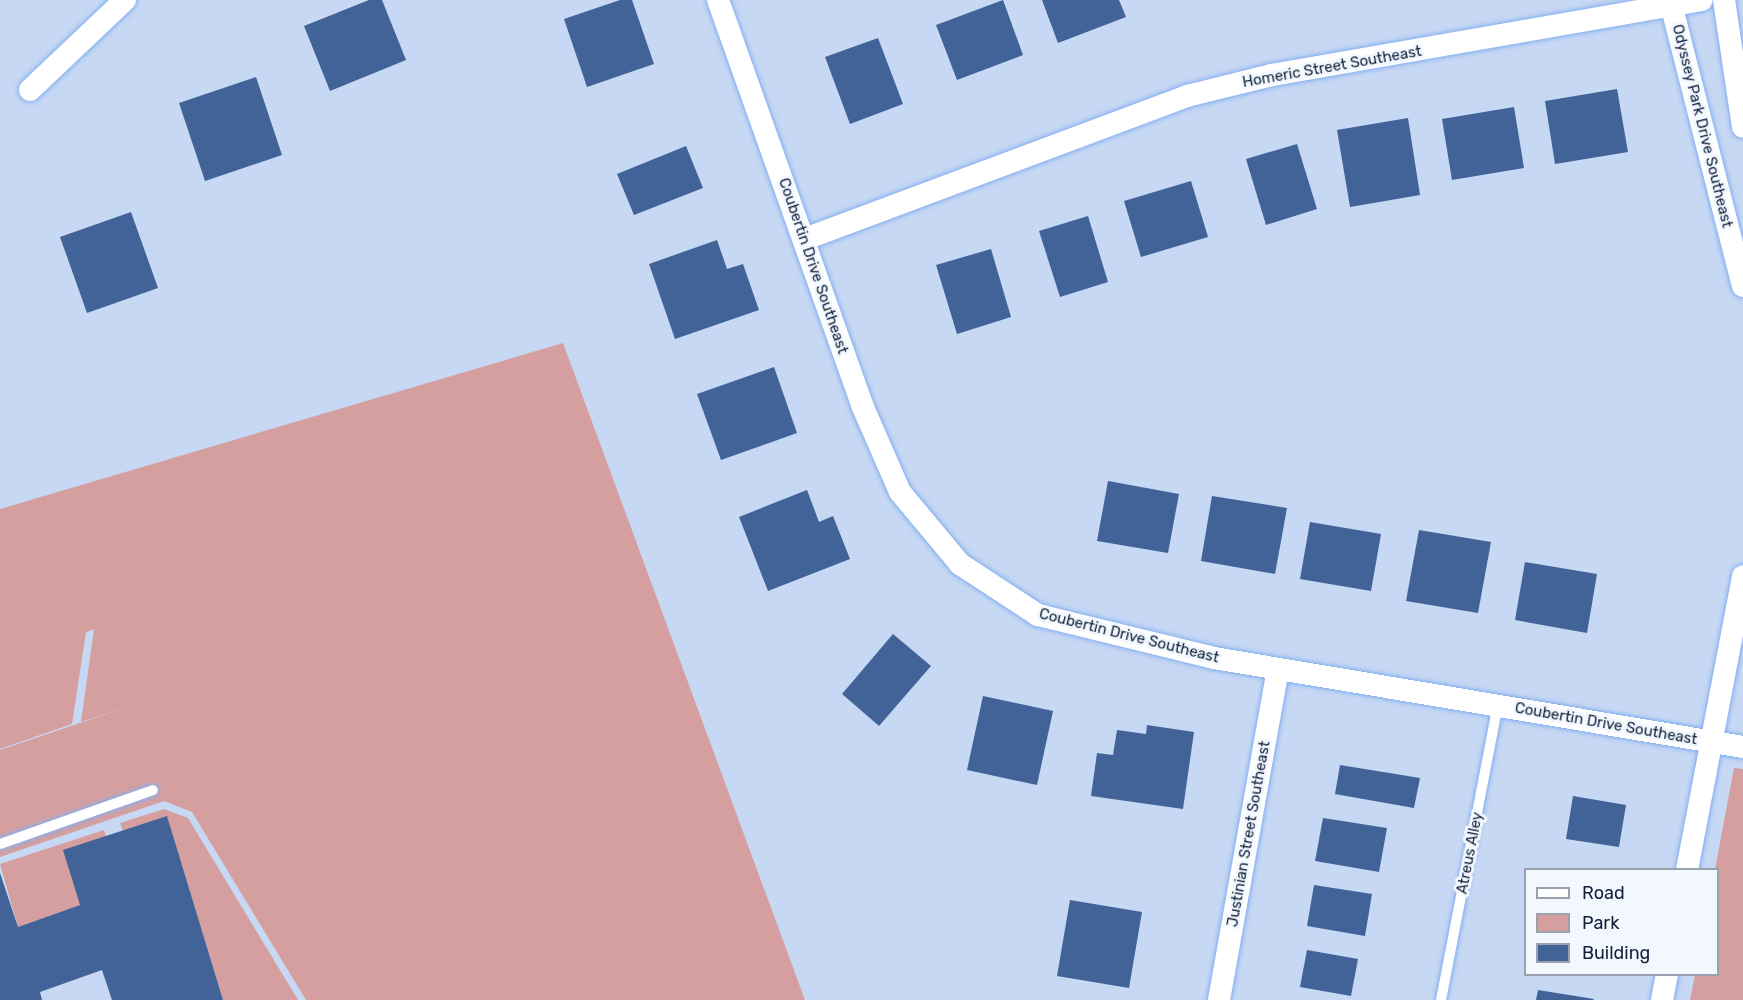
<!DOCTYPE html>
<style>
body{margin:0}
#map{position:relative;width:1743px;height:1000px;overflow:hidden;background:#c6d8f3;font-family:Rubik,sans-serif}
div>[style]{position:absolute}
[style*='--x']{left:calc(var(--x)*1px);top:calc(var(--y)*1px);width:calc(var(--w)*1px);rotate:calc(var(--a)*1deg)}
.green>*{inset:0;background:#d69f9f}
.building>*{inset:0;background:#416397}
.roads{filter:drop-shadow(0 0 2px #84aff1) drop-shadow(0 0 2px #84aff1)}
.service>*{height:10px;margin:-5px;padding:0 5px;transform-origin:5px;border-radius:5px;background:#fff}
.minor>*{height:22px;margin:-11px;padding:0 11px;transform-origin:11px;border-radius:11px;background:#fff}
span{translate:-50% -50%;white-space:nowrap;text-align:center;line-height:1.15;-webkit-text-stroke:6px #f3f8ff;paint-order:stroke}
.street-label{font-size:15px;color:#11213a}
.legend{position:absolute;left:1524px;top:868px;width:195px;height:108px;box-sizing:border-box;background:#f3f8ff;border:2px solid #99a2b0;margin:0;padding:8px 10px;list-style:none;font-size:18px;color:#11213a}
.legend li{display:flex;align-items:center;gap:12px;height:30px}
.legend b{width:30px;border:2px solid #99a2b0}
</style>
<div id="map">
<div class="green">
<div style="clip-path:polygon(563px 343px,805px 1000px,306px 1000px,192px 812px,164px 801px,0 857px,0 750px,139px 703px,81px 722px,94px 629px,86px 632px,72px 724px,0 749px,0 509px)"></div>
<div style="clip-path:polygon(1734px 768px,1743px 769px,1743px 1000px,1690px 1000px,1695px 975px,1718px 974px,1715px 869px)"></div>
<div style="clip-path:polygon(164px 809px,188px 818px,298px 1000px,223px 1000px,167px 817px,123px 831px,120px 823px)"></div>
<div style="clip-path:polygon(104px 830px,106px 836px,80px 905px,18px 927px,0 864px)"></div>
</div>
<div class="building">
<div style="clip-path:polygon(369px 0,382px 0,406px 60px,330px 91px,304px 26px)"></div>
<div style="clip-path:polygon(620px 0,632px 0,654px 64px,587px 87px,564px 19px)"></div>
<div style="clip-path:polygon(1003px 0,1023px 55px,957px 80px,936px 25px)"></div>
<div style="clip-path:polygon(1042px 0,1119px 0,1126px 17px,1058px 43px)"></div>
<div style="clip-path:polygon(878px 38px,903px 104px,850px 124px,825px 57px)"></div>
<div style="clip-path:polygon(256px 77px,282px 155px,205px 181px,179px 103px)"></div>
<div style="clip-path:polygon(1617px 89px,1628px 152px,1555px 164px,1545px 101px)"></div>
<div style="clip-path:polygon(1514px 107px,1524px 168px,1452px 180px,1442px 119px)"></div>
<div style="clip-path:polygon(1408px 118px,1420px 195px,1350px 207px,1337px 130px)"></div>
<div style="clip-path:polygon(1297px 144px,1317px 209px,1266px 225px,1246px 159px)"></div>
<div style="clip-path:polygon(686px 146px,703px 188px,634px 215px,617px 174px)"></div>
<div style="clip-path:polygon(1191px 181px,1208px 237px,1141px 257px,1124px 201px)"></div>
<div style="clip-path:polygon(131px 212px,158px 288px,87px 313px,60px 237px)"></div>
<div style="clip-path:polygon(1088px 216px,1108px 282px,1060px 297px,1039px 231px)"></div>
<div style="clip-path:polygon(717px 240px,727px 269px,743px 264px,759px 310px,675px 339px,649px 264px)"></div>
<div style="clip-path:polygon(991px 249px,1011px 317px,957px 334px,936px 265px)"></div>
<div style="clip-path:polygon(774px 367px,797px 433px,721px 460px,697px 394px)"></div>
<div style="clip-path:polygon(1108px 481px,1179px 494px,1168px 553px,1097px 541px)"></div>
<div style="clip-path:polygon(807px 490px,819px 522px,833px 516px,850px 559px,768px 591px,739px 517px)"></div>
<div style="clip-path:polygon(1212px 496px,1287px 508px,1275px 574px,1201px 561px)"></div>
<div style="clip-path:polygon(1310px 522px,1381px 534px,1371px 591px,1300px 579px)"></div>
<div style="clip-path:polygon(1419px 530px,1491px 542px,1478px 613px,1406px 601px)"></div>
<div style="clip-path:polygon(1525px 562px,1597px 574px,1587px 633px,1515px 620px)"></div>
<div style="clip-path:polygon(893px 634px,931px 666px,879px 726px,842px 694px)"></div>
<div style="clip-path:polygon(983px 696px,1053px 711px,1037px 785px,967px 770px)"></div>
<div style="clip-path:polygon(1147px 725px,1194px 732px,1183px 809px,1091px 796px,1097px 753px,1113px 755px,1117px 730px,1146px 734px)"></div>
<div style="clip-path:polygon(1340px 765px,1420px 778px,1414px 808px,1335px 794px)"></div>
<div style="clip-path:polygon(1573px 796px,1626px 805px,1619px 847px,1566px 839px)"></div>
<div style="clip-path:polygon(167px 816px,223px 1000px,112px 1000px,102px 970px,40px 992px,42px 1000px,0 1000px,0 873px,18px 927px,80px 905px,63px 850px)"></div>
<div style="clip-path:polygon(1323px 818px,1387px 828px,1379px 872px,1315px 861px)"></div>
<div style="clip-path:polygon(1314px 885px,1372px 894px,1365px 936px,1307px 926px)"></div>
<div style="clip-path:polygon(1070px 900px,1142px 912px,1129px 988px,1057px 976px)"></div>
<div style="clip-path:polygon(1307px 950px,1358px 959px,1351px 996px,1300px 987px)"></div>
<div style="clip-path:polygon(1538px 990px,1594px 999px,1593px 1000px,1536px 1000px)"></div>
</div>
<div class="roads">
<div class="service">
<div style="--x:0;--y:844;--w:162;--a:-19.4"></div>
<div style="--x:1441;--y:1000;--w:300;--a:-79.1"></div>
</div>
<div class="minor">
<div style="--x:718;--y:0;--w:430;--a:70.4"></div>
<div style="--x:862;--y:405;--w:95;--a:66.4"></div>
<div style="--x:900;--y:492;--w:94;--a:50.2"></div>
<div style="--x:960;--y:564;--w:93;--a:33.2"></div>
<div style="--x:1038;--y:615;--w:181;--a:13.7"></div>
<div style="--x:1214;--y:658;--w:536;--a:9.55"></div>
<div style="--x:1670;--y:0;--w:295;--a:75.7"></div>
<div style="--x:1724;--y:0;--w:128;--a:81.5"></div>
<div style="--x:30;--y:90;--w:131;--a:-43.5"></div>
<div style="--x:805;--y:239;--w:408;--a:-20.5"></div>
<div style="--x:1187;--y:96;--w:88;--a:-13.9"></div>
<div style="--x:1272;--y:75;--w:436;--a:-9.9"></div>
<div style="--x:1687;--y:870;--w:299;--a:-79.2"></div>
<div style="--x:1219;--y:1000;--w:336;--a:-79.9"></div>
<div style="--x:1662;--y:1000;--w:26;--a:-79"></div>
</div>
</div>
<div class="street-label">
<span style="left:1332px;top:67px;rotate:-10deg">Homeric Street Southeast</span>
<span style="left:1702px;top:126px;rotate:76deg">Odyssey Park Drive Southeast</span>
<span style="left:813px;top:266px;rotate:71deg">Coubertin Drive Southeast</span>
<span style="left:1129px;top:636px;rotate:14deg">Coubertin Drive Southeast</span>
<span style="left:1606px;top:724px;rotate:10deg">Coubertin Drive Southeast</span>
<span style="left:1249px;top:834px;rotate:-80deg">Justinian Street Southeast</span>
<span style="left:1470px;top:853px;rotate:-79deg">Atreus Alley</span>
</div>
<ul class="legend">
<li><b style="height:8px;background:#fff"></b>Road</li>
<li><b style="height:16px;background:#d69f9f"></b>Park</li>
<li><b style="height:16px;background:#416397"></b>Building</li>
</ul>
</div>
